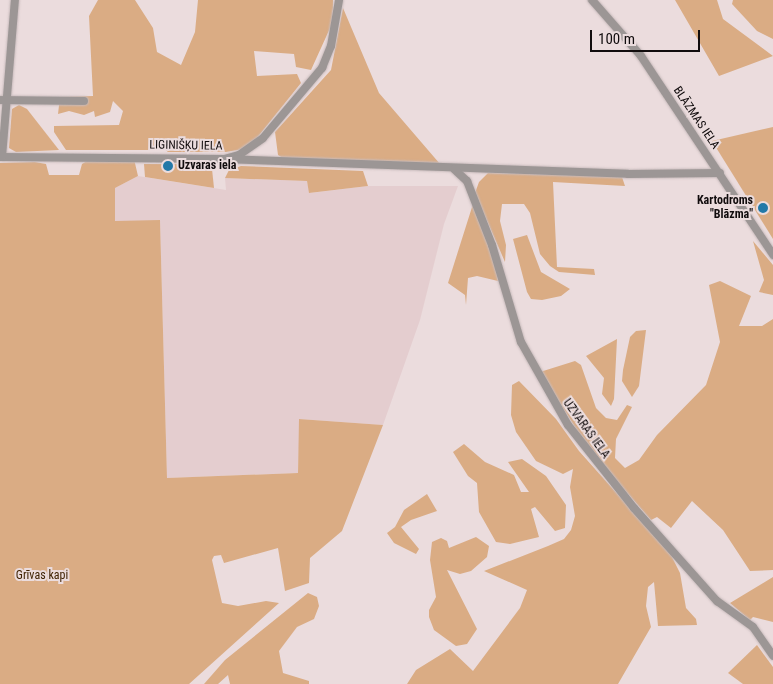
<!DOCTYPE html>
<meta charset="utf-8">
<style>
body{margin:0}
#map{position:relative;width:773px;height:684px;overflow:hidden;background:#ebdcdd;font-family:"Roboto Condensed",sans-serif}
div>[style]{position:absolute}
[style*='--x']{left:calc(var(--x)*1px);top:calc(var(--y)*1px);width:calc(var(--w)*1px);rotate:calc(var(--a)*1deg)}
.built>*{inset:0;background:#e4cdcf}
.green>*{inset:0;background:#daac84}
.roads{filter:drop-shadow(0 0 1px #c8bbbc) drop-shadow(0 0 1px #c8bbbc)}
.minor>*{height:8px;margin:-4px;padding:0 4px;transform-origin:4px;border-radius:4px;background:#9c9695}
.dots>*{width:14px;height:14px;translate:-50% -50%;box-sizing:border-box;border:2px solid #ebdcdd;border-radius:50%}
span{translate:-50% -50%;white-space:nowrap;text-align:center;line-height:1.15;-webkit-text-stroke:4px #ebdcdd;paint-order:stroke}
.street-label{font-size:12px;color:#110c0d}
.poi-label{font-size:12px;color:#110c0d;font-weight:700}
.left{translate:0 -50%;text-align:left}
.right{translate:-100% -50%;text-align:right}
.park-label{font-size:12px;color:#402304}
.scale{position:absolute;left:590px;top:30px;width:110px;height:22px;box-sizing:border-box;border:2px solid #110c0d;border-top:0;padding-left:6px;font-size:15px;line-height:18px;white-space:nowrap;color:#110c0d;-webkit-text-stroke:4px #ebdcdd;paint-order:stroke}
</style>
<div id="map">
<div class="built">
<div style="clip-path:polygon(138px 176px,226px 190px,225px 178px,307px 181px,310px 193px,368px 186px,458px 186px,444px 224px,420px 320px,383px 425px,300px 419px,298px 473px,167px 478px,160px 221px,115px 221px,115px 188px)"></div>
</div>
<div class="green">
<div style="clip-path:polygon(98px 0,135px 0,153px 28px,157px 52px,181px 65px,195px 32px,198px 0,333px 0,333px 8px,331px 26px,311px 70px,296px 67px,294px 54px,254px 51px,257px 76px,297px 74px,301px 83px,252px 144px,243px 149px,226px 152px,168px 152px,156px 142px,154px 148px,148px 150px,66px 150px,54px 132px,54px 126px,119px 125px,123px 111px,113px 101px,110px 112px,95px 117px,94px 111px,84px 115px,69px 111px,58px 114px,60px 97px,93px 96px,89px 16px)"></div>
<div style="clip-path:polygon(675px 0,717px 0,723px 19px,773px 56px,719px 76px)"></div>
<div style="clip-path:polygon(733px 0,773px 0,773px 39px,757px 31px,732px 4px)"></div>
<div style="clip-path:polygon(343px 8px,379px 93px,440px 164px,283px 158px,278px 155px,275px 132px,331px 70px)"></div>
<div style="clip-path:polygon(19px 105px,27px 109px,59px 150px,16px 152px,9px 148px,12px 109px)"></div>
<div style="clip-path:polygon(773px 127px,773px 239px,712px 141px)"></div>
<div style="clip-path:polygon(134px 159px,138px 176px,115px 188px,115px 221px,160px 220px,167px 478px,298px 473px,299px 419px,383px 425px,342px 531px,310px 558px,309px 583px,285px 591px,278px 548px,224px 563px,221px 555px,214px 556px,212px 560px,222px 603px,238px 606px,266px 601px,279px 603px,189px 684px,0 684px,0 163px,35px 162px,46px 164px,49px 175px,79px 175px,82px 164px,87px 161px)"></div>
<div style="clip-path:polygon(144px 164px,207px 164px,212px 169px,214px 188px,145px 177px)"></div>
<div style="clip-path:polygon(241px 166px,363px 171px,368px 186px,309px 193px,307px 181px,225px 178px,229px 170px)"></div>
<div style="clip-path:polygon(488px 173px,622px 177px,625px 186px,553px 182px,557px 267px,594px 269px,595px 275px,559px 272px,550px 266px,540px 254px,530px 213px,524px 204px,502px 204px,500px 221px,506px 245px,505px 262px,475px 193px,479px 182px)"></div>
<div style="clip-path:polygon(473px 204px,495px 262px,498px 281px,477px 276px,468px 278px,466px 305px,465px 295px,448px 283px)"></div>
<div style="clip-path:polygon(527px 235px,541px 272px,570px 289px,561px 296px,542px 300px,531px 299px,527px 292px,513px 239px)"></div>
<div style="clip-path:polygon(753px 241px,773px 265px,773px 295px,759px 292px,764px 280px)"></div>
<div style="clip-path:polygon(720px 281px,751px 296px,739px 326px,762px 326px,773px 319px,773px 570px,750px 571px,723px 530px,692px 501px,671px 528px,657px 517px,651px 520px,589px 449px,540px 372px,575px 361px,581px 365px,596px 408px,606px 418px,617px 420px,627px 405px,632px 407px,616px 439px,615px 458px,625px 468px,639px 460px,657px 435px,706px 385px,720px 342px,709px 285px)"></div>
<div style="clip-path:polygon(646px 330px,639px 386px,632px 397px,622px 381px,623px 370px,630px 337px,636px 331px)"></div>
<div style="clip-path:polygon(617px 339px,614px 399px,611px 406px,602px 394px,604px 378px,586px 356px)"></div>
<div style="clip-path:polygon(519px 381px,556px 419px,579px 451px,670px 553px,680px 573px,686px 608px,696px 619px,697px 625px,658px 626px,654px 582px,648px 587px,646px 606px,651px 627px,618px 684px,407px 684px,416px 670px,450px 649px,473px 671px,520px 608px,527px 590px,484px 571px,548px 546px,564px 539px,571px 530px,575px 516px,570px 487px,573px 469px,563px 474px,536px 461px,516px 432px,511px 415px,512px 385px)"></div>
<div style="clip-path:polygon(464px 444px,485px 462px,514px 475px,521px 492px,529px 492px,508px 462px,522px 459px,546px 476px,566px 505px,565px 528px,555px 531px,535px 507px,531px 509px,539px 537px,510px 544px,496px 542px,479px 512px,477px 483px,468px 476px,453px 452px)"></div>
<div style="clip-path:polygon(427px 494px,437px 511px,411px 520px,401px 527px,419px 549px,416px 554px,394px 543px,387px 533px,395px 527px,404px 510px)"></div>
<div style="clip-path:polygon(476px 537px,489px 546px,487px 557px,471px 571px,460px 574px,447px 570px,477px 629px,467px 644px,456px 646px,434px 630px,429px 617px,429px 610px,436px 597px,430px 560px,432px 542px,441px 538px,447px 541px,449px 548px)"></div>
<div style="clip-path:polygon(773px 577px,773px 622px,753px 617px,750px 620px,730px 603px)"></div>
<div style="clip-path:polygon(308px 593px,317px 597px,319px 606px,314px 619px,297px 627px,279px 651px,283px 673px,309px 681px,309px 684px,230px 684px,228px 675px,218px 684px,204px 684px,225px 660px)"></div>
<div style="clip-path:polygon(757px 645px,773px 667px,773px 684px,743px 684px,728px 673px)"></div>
</div>
<div class="roads">
<div class="minor">
<div style="--x:592;--y:0;--w:74;--a:48.8"></div>
<div style="--x:641;--y:56;--w:239;--a:56.4"></div>
<div style="--x:0;--y:100;--w:84;--a:0.7"></div>
<div style="--x:0;--y:157;--w:224;--a:0.5"></div>
<div style="--x:224;--y:159;--w:16;--a:-15"></div>
<div style="--x:239;--y:155;--w:29;--a:-35"></div>
<div style="--x:263;--y:138;--w:92;--a:-49.9"></div>
<div style="--x:322;--y:68;--w:24;--a:-68"></div>
<div style="--x:331;--y:46;--w:47;--a:-80.1"></div>
<div style="--x:2;--y:157;--w:158;--a:-85.3"></div>
<div style="--x:224;--y:159;--w:404;--a:2.1"></div>
<div style="--x:628;--y:174;--w:92;--a:-0.6"></div>
<div style="--x:454;--y:169;--w:18;--a:43"></div>
<div style="--x:467;--y:181;--w:69;--a:68.7"></div>
<div style="--x:492;--y:245;--w:101;--a:73.4"></div>
<div style="--x:521;--y:342;--w:95;--a:60.5"></div>
<div style="--x:568;--y:425;--w:106;--a:51.5"></div>
<div style="--x:634;--y:508;--w:125;--a:48.3"></div>
<div style="--x:717;--y:601;--w:44;--a:35.8"></div>
<div style="--x:753;--y:627;--w:35;--a:55"></div>
</div>
</div>
<div class="dots">
<div style="left:168px;top:166px;background:#2279a8"></div>
<div style="left:763px;top:208px;background:#2279a8"></div>
</div>
<div class="street-label">
<span style="left:696px;top:118px;rotate:56deg">BLĀZMAS IELA</span>
<span style="left:186px;top:146px;rotate:1deg">LIGINIŠĶU IELA</span>
<span style="left:586px;top:429px;rotate:54deg">UZVARAS IELA</span>
</div>
<div class="poi-label">
<span class="left" style="left:178px;top:166px">Uzvaras iela</span>
<span class="right" style="left:753px;top:208px">Kartodroms<br>"Blāzma"</span>
</div>
<div class="park-label">
<span style="left:42px;top:576px">Grīvas kapi</span>
</div>
<div class="scale">100 m</div>
</div>
